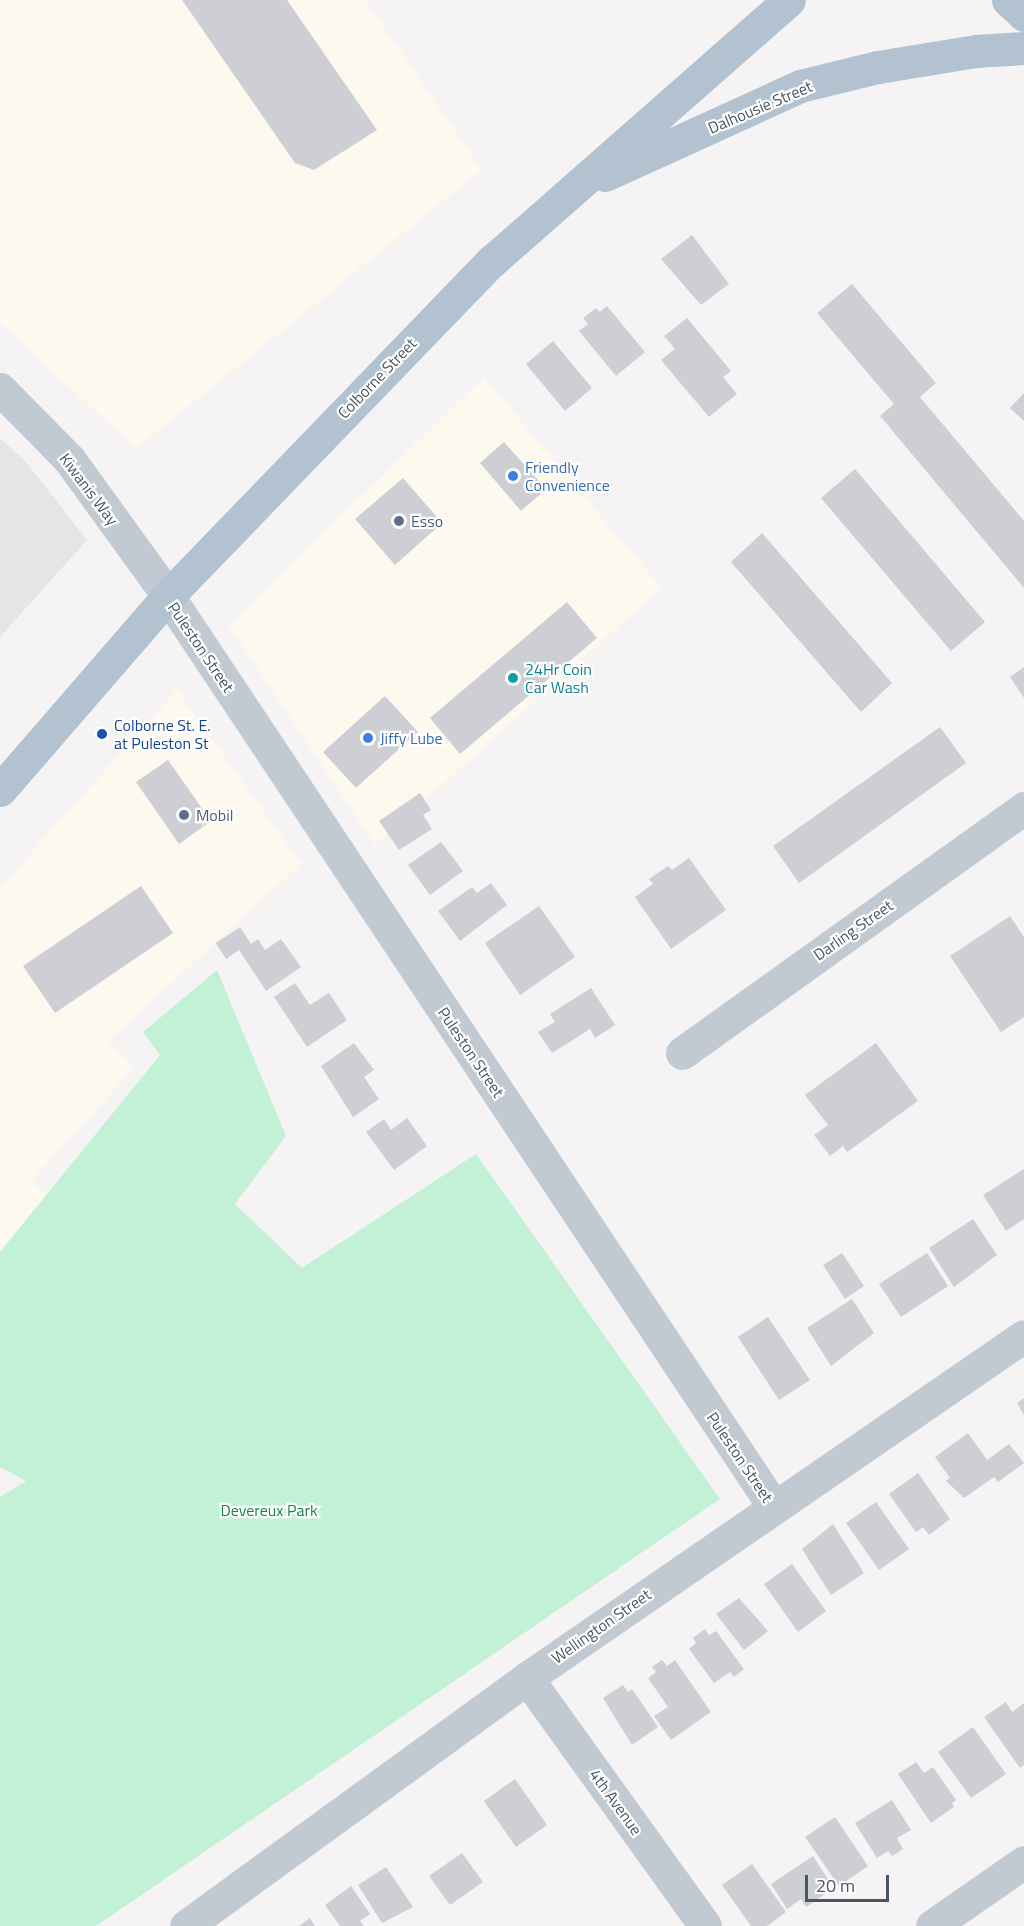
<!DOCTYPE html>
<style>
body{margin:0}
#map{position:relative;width:1024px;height:1926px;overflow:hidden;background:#f5f3f3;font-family:"Titillium Web",sans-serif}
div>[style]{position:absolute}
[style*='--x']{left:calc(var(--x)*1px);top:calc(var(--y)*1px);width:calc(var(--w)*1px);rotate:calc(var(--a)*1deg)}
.commercial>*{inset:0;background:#fdf9ef}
.education>*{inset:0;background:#e6e4e5}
.green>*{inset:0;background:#c3f1d5}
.building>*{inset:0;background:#cdcfd5}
.minor>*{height:33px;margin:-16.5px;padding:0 16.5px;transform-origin:16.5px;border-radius:16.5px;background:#c1cad2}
.major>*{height:33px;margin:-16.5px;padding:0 16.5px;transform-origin:16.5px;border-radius:16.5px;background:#b3c2d1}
.dots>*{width:16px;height:16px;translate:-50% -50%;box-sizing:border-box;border:3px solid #fff;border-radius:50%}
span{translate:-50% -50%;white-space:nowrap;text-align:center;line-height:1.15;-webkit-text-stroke:4.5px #fff;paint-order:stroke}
.street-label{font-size:16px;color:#4a5661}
.shop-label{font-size:16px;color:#366cbe}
.left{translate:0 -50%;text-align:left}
.service-label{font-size:16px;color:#4e5e75}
.culture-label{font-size:16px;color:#0d838f}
.transit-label{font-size:16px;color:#164399}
.park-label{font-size:16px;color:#17864f}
.scale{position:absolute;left:805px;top:1875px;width:84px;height:27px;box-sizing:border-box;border:3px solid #4a5661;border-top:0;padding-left:8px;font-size:18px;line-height:21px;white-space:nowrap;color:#4a5661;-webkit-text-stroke:4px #fff;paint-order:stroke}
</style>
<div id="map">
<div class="commercial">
<div style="clip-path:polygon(0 0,365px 0,482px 170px,136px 448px,0 323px)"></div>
<div style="clip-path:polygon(484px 377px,661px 588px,375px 845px,229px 626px)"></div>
<div style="clip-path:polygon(177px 690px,301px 864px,108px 1041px,134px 1068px,31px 1181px,47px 1194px,0 1252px,0 888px)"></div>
</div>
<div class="education">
<div style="clip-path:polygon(0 438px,26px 462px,87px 540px,0 637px)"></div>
</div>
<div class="green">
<div style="clip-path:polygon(217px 970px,286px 1136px,235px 1204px,302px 1268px,476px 1154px,720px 1499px,96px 1926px,0 1926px,0 1497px,26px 1481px,0 1467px,0 1252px,160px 1055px,143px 1032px)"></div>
</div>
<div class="building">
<div style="clip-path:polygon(182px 0,287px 0,377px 130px,314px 170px,295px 163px)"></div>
<div style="clip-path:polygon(692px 235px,729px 284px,701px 305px,661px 259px)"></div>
<div style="clip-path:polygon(852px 284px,936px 383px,920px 397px,1024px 521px,1024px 588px,880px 416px,894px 404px,817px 313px)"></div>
<div style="clip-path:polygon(607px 306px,645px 352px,616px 376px,579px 331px,588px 324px,583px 318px,596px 308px,600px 312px)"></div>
<div style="clip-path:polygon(687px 318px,731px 371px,723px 377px,737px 394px,709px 417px,661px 360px,675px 349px,664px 336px)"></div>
<div style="clip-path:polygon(553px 341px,592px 388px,565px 411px,526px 364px)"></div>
<div style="clip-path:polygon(1024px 393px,1024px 421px,1010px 408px)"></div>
<div style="clip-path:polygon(504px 442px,546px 489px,521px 511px,480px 463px)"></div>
<div style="clip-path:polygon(855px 469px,985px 622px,951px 651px,821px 498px)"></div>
<div style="clip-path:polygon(403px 478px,442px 523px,395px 565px,355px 519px)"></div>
<div style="clip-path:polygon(762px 533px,892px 683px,861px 712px,731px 562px)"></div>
<div style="clip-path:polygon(567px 602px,597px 638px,460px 754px,430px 718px)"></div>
<div style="clip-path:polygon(1024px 667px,1024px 698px,1010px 677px)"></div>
<div style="clip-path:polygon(385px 696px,418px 732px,356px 788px,323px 752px)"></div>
<div style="clip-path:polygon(940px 727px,966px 763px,799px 883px,773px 846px)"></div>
<div style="clip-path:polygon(168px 760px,211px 821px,179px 844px,136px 782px)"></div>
<div style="clip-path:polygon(420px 793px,431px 810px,423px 815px,432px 829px,399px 850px,379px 821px)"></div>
<div style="clip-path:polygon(441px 842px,463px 871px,430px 895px,408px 865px)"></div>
<div style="clip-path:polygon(689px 858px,726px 910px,671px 949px,635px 897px,653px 884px,649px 879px,668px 866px,672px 870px)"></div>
<div style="clip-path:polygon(491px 883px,507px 905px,460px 941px,438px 911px,472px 887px,477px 893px)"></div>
<div style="clip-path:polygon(141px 886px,173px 933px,55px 1013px,23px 966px)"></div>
<div style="clip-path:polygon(539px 906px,575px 957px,520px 995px,485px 943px)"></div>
<div style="clip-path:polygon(1010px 916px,1024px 937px,1024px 1017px,1001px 1032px,950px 956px)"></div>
<div style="clip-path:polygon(240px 927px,251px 944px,258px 939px,265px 950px,281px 939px,301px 967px,266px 991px,239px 950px,226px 959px,216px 943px)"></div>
<div style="clip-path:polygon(295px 983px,310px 1005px,329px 993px,347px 1020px,307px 1047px,274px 997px)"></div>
<div style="clip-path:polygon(591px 988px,615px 1025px,595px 1038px,590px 1029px,552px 1053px,538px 1032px,555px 1022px,550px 1014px)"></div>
<div style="clip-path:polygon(354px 1043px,374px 1070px,364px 1077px,379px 1099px,353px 1117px,321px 1066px)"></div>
<div style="clip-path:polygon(876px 1043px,918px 1101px,847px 1152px,843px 1146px,830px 1156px,814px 1135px,828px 1125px,805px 1095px)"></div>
<div style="clip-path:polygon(407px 1118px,427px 1146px,394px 1170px,366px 1132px,384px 1119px,391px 1130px)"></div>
<div style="clip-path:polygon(1024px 1169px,1024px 1219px,1006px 1231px,983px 1195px)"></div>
<div style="clip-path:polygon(973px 1219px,997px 1255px,954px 1287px,929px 1248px)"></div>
<div style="clip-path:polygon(842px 1253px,864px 1286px,845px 1299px,823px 1265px)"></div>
<div style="clip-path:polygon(927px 1253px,948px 1286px,901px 1317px,879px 1284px)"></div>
<div style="clip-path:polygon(852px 1299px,874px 1333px,831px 1366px,807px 1328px)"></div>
<div style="clip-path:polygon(768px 1317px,810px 1380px,779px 1400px,738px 1337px)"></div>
<div style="clip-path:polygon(1024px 1398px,1024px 1415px,1017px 1403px)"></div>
<div style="clip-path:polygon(968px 1433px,987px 1460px,1009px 1444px,1024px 1463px,998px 1482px,994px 1477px,964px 1498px,946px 1481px,950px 1478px,935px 1457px)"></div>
<div style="clip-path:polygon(918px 1473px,950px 1519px,929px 1535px,923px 1527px,916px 1532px,889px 1494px)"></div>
<div style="clip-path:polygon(876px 1502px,909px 1549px,879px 1570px,846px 1523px)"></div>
<div style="clip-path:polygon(833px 1524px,864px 1573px,831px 1595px,802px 1549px)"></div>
<div style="clip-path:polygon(792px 1564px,826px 1611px,798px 1632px,764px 1584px)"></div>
<div style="clip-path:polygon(739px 1598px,768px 1631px,744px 1650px,716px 1614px)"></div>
<div style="clip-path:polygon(705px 1629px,709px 1635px,716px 1631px,744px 1669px,734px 1677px,730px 1672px,714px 1683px,689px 1649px,696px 1643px,693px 1638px)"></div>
<div style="clip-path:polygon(662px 1660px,667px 1666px,675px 1660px,711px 1712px,671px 1740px,654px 1716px,668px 1707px,648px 1678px,656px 1672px,652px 1667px)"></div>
<div style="clip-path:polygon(623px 1685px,628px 1692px,632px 1689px,658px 1727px,632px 1745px,603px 1698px)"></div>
<div style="clip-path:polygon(1006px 1702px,1012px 1712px,1024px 1703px,1024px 1765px,1020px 1768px,984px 1717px)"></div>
<div style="clip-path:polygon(973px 1727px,1006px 1774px,971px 1798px,938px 1752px)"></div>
<div style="clip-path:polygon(916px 1762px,924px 1773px,933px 1767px,956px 1800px,952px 1803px,954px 1807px,931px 1823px,898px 1774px)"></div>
<div style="clip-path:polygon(515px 1779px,547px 1825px,516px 1847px,484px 1801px)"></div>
<div style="clip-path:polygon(892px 1800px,911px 1830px,897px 1838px,903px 1849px,892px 1856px,888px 1851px,877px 1858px,855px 1823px)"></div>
<div style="clip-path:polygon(835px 1817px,868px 1866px,839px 1886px,805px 1837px)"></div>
<div style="clip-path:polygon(462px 1853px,483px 1882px,450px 1905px,429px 1876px)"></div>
<div style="clip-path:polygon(813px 1856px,831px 1884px,822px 1890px,825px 1894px,806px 1907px,801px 1899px,787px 1909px,771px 1884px)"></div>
<div style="clip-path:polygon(752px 1864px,786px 1912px,767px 1926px,751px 1926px,722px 1885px)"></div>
<div style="clip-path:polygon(386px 1867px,413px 1907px,382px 1923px,358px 1885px)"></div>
<div style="clip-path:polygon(351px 1886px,370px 1914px,360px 1921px,364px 1926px,340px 1926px,325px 1905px)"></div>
<div style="clip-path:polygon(310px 1918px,315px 1926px,299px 1926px)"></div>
</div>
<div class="minor">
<div style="--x:0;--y:389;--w:98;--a:45.4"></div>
<div style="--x:69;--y:459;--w:169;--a:54.1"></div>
<div style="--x:168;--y:596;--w:1094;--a:56.37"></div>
<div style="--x:682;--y:1053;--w:421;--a:-35.6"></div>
<div style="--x:527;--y:1678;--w:305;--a:54.3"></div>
<div style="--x:186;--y:1926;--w:422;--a:-36"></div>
<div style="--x:527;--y:1678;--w:603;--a:-34.53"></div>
<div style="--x:932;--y:1926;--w:112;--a:-34.8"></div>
</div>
<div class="major">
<div style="--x:1008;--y:0;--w:22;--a:43"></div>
<div style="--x:605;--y:175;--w:214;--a:-24.5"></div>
<div style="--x:800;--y:86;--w:80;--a:-13.7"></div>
<div style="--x:878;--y:67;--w:99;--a:-9.3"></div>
<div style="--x:976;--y:51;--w:48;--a:-3.6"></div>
<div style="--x:0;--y:790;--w:257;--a:-49.1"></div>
<div style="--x:168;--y:596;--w:466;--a:-46"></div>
<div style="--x:492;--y:261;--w:395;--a:-41.3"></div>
</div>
<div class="dots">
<div style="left:513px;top:476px;background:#3f7fe0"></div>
<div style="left:399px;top:521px;background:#5c6f8a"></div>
<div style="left:513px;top:678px;background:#0f9aa8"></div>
<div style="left:102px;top:734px;background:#1a4fb4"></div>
<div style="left:368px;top:738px;background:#3f7fe0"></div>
<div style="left:184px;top:815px;background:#5c6f8a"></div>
</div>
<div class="street-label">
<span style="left:760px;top:107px;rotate:-23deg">Dalhousie Street</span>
<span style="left:377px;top:378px;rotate:-46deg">Colborne Street</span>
<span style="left:89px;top:489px;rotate:53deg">Kiwanis Way</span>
<span style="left:201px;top:647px;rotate:56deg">Puleston Street</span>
<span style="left:853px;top:930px;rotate:-35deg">Darling Street</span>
<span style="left:471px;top:1052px;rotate:56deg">Puleston Street</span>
<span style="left:740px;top:1457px;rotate:56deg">Puleston Street</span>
<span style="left:601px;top:1626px;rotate:-35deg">Wellington Street</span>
<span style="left:616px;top:1802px;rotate:54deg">4th Avenue</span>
</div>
<div class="shop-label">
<span class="left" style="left:525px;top:476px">Friendly<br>Convenience</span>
<span class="left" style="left:380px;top:738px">Jiffy Lube</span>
</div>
<div class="service-label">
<span class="left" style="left:411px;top:521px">Esso</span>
<span class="left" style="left:196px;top:815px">Mobil</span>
</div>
<div class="culture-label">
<span class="left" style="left:525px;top:678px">24Hr Coin<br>Car Wash</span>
</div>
<div class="transit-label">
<span class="left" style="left:114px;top:734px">Colborne St. E.<br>at Puleston St</span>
</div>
<div class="park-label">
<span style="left:269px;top:1510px">Devereux Park</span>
</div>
<div class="scale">20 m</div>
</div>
